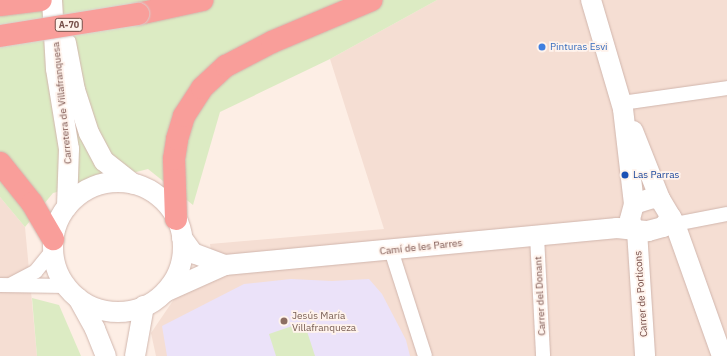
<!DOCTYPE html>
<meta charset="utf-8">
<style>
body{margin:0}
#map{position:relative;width:727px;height:356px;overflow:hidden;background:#fdeee5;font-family:"IBM Plex Sans",sans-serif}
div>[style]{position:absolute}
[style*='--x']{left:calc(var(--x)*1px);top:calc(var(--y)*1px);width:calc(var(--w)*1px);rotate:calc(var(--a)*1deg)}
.residential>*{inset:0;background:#f5ded3}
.education>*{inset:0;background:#ebe2f9}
.green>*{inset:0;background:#dcebc3}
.roads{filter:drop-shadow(0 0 1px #d1b6ad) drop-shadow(0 0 1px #d1b6ad)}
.street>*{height:14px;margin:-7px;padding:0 7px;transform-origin:7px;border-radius:7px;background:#fff}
.secondary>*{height:20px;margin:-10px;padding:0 10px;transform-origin:10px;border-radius:10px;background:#fff}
.secondary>.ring{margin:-10px;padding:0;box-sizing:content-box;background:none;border:20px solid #fff;border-radius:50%}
.highway>*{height:22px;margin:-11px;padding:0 11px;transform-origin:11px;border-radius:11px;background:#f99e9a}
.bridges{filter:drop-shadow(0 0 1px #d9cecc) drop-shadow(0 0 1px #d9cecc)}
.highway-bridge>*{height:22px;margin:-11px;padding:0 11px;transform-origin:11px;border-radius:11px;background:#f99e9a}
.dots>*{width:11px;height:11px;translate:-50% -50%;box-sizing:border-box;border:2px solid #fff3ec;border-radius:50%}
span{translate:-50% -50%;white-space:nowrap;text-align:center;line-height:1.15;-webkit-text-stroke:3.5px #fff3ec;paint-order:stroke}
.shield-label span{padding:1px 3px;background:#fff3ec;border:1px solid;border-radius:3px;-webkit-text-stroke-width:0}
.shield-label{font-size:9px;color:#774f49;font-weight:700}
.shop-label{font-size:10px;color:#366cbe}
.left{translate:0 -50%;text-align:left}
.street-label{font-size:10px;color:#774f49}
.transit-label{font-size:10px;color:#164399}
.education-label{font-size:10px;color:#785e54}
</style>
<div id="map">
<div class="residential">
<div style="clip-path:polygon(437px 0,727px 0,727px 356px,156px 356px,151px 333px,185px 283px,214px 270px,210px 244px,384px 229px,330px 59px)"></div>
<div style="clip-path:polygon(0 197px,25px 227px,37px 356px,0 356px)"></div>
</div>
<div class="education">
<div style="clip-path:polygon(291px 279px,332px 281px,369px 279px,382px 294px,406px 340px,410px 356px,167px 356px,162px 326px,244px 284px)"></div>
</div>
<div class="green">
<div style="clip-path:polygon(0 0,437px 0,330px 59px,220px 112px,193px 205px,148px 169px,53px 193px,25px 227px,0 197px)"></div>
<div style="clip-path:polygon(32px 298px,59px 305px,81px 356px,37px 356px)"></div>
<div style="clip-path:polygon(304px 322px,315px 356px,276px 356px,269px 334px)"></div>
</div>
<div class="roads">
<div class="street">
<div style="--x:622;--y:103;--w:106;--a:-8.1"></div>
<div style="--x:675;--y:224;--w:53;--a:-10.9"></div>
<div style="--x:537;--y:236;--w:120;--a:87.1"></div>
<div style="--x:391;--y:250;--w:111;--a:72.2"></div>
<div style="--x:12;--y:284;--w:27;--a:-28"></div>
<div style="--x:36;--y:271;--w:27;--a:-51"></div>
<div style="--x:0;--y:285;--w:66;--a:0.9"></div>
</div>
<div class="secondary">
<div style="--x:52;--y:0;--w:69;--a:86.7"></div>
<div style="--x:56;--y:69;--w:81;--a:80.8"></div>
<div style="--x:69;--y:149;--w:58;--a:92"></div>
<div style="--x:591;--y:0;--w:114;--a:73.6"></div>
<div style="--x:623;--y:109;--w:96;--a:83.4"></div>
<div style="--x:66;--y:43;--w:48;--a:79.2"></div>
<div style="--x:75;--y:90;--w:45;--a:72"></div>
<div style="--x:89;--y:133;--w:32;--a:62"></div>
<div style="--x:104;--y:161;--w:37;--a:38"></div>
<div style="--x:633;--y:131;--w:73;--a:68.3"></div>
<div class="ring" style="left:53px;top:182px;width:110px;height:110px"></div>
<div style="--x:637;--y:231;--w:7;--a:-135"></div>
<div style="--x:632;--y:226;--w:7;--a:-106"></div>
<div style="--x:630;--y:219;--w:16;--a:-75"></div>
<div style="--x:634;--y:204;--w:19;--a:-18"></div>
<div style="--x:652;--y:198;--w:8;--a:7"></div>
<div style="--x:660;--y:199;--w:29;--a:59"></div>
<div style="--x:675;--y:224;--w:140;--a:70.4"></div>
<div style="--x:637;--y:231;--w:125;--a:86.3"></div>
<div style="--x:182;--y:238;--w:19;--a:54"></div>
<div style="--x:193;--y:253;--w:34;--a:21"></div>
<div style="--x:165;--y:292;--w:66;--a:-24.2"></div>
<div style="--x:225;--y:265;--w:394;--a:-5.4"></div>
<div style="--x:617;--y:228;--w:31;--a:6"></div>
<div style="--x:648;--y:231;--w:16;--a:-15"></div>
<div style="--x:663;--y:227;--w:13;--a:-51"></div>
<div style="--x:78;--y:298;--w:35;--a:61"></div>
<div style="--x:95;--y:329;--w:29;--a:68"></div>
<div style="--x:135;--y:356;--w:51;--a:-79.8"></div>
</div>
<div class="highway">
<div style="--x:0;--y:5;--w:41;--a:-7"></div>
<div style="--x:138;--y:14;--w:66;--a:-12.3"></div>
<div style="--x:0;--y:163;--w:51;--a:51.3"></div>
<div style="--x:32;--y:203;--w:42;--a:59.7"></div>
<div style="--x:176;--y:219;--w:60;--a:-91.9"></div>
<div style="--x:174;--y:159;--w:20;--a:-81"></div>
<div style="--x:177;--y:139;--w:24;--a:-73"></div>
<div style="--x:184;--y:116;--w:33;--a:-57"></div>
<div style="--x:202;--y:88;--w:33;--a:-43"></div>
<div style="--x:226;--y:66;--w:52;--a:-27.6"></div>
<div style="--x:272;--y:42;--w:108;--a:-22.8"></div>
</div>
</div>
<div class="bridges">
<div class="highway-bridge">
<div style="--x:0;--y:36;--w:140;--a:-9.1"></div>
</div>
</div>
<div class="dots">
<div style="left:542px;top:47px;background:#3f7fe0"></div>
<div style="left:625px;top:175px;background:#1a4fb4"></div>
<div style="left:284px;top:321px;background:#8d6e63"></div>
</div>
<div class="shield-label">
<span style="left:69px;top:25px">A-70</span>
</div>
<div class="shop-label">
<span class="left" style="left:550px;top:47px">Pinturas Esvi</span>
</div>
<div class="street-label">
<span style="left:62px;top:103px;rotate:-96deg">Carretera de Villafranquesa</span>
<span style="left:421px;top:247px;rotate:-6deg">Camí de les Parres</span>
<span style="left:641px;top:294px;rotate:-94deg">Carrer de Porticons</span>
<span style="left:540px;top:296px;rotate:-93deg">Carrer del Donant</span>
</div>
<div class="transit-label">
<span class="left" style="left:633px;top:175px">Las Parras</span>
</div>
<div class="education-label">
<span class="left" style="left:292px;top:321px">Jesús María<br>Villafranqueza</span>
</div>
</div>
